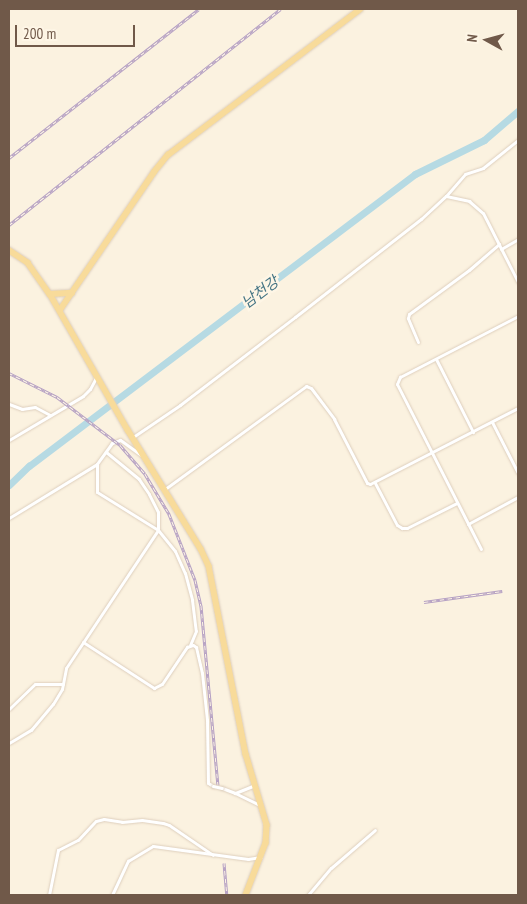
<!DOCTYPE html>
<meta charset="utf-8">
<style>
body{margin:0}
#map{position:relative;width:527px;height:904px;overflow:hidden;background:#fbf2e0;font-family:"PT Sans Narrow","Noto Sans KR",sans-serif}
div>[style]{position:absolute}
[style*='--x']{left:calc(var(--x)*1px);top:calc(var(--y)*1px);width:calc(var(--w)*1px);rotate:calc(var(--a)*1deg)}
.river>*{height:7px;margin:-3.5px;padding:0 3.5px;transform-origin:3.5px;border-radius:3.5px;background:#b6dae3}
.roads{filter:drop-shadow(0 0 1px #decfbd) drop-shadow(0 0 1px #decfbd)}
.minor>*{height:3px;margin:-1.5px;padding:0 1.5px;transform-origin:1.5px;border-radius:1.5px;background:#fff}
.primary>*{height:5.5px;margin:-2.75px;padding:0 2.75px;transform-origin:2.75px;border-radius:2.75px;background:#f8db9a}
.rail>*{height:3px;margin-top:-1.5px;transform-origin:0;background:repeating-linear-gradient(90deg,#fef6e6 0 4px,#b5a0c3 0 8px);box-sizing:border-box;border-block:1px solid #b5a0c3}
.bridges{filter:drop-shadow(0 0 1px #decfbd) drop-shadow(0 0 1px #decfbd)}
.minor-bridge>*{height:3px;margin:-1.5px;padding:0 1.5px;transform-origin:1.5px;border-radius:1.5px;background:#fff}
span{translate:-50% -50%;white-space:nowrap;text-align:center;line-height:1.15;-webkit-text-stroke:5px #fef6e6;paint-order:stroke}
.water-label{font-size:15px;color:#447484;font-style:italic}
.frame{position:absolute;inset:0;border:10px solid #705949;pointer-events:none}
.north{position:absolute;left:462px;top:15px;width:50px;height:50px;-webkit-text-stroke:4px #fef6e6;paint-order:stroke;rotate:277deg;font-size:14px;font-weight:700;line-height:20px;text-align:center;color:#705949}
.north::after{content:'';display:block;margin:auto;width:18px;height:22px;background:#705949;clip-path:polygon(50% 0,100% 100%,50% 72%,0 100%)}
.scale{position:absolute;left:15px;top:25px;width:120px;height:22px;box-sizing:border-box;border:2px solid #705949;border-top:0;padding-left:6px;font-size:15px;line-height:18px;white-space:nowrap;color:#705949;-webkit-text-stroke:4px #fef6e6;paint-order:stroke}
</style>
<div id="map">
<div class="river">
<div style="--x:9;--y:485;--w:28;--a:-44"></div>
<div style="--x:29;--y:466;--w:484;--a:-37.1"></div>
<div style="--x:415;--y:174;--w:77;--a:-26.2"></div>
<div style="--x:484;--y:140;--w:45;--a:-40.5"></div>
</div>
<div class="roads">
<div class="minor">
<div style="--x:446;--y:196;--w:29;--a:-49"></div>
<div style="--x:465;--y:174;--w:19;--a:-18"></div>
<div style="--x:483;--y:168;--w:45;--a:-38.7"></div>
<div style="--x:501;--y:249;--w:20;--a:-30"></div>
<div style="--x:418;--y:342;--w:26;--a:-113"></div>
<div style="--x:408;--y:318;--w:4;--a:-76"></div>
<div style="--x:409;--y:314;--w:74;--a:-36.3"></div>
<div style="--x:469;--y:270;--w:40;--a:-41"></div>
<div style="--x:436;--y:359;--w:82;--a:63.1"></div>
<div style="--x:9;--y:404;--w:14;--a:21"></div>
<div style="--x:22;--y:409;--w:13;--a:-9"></div>
<div style="--x:35;--y:407;--w:17;--a:28"></div>
<div style="--x:492;--y:422;--w:57;--a:63"></div>
<div style="--x:133;--y:437;--w:57;--a:-34.2"></div>
<div style="--x:180;--y:405;--w:145;--a:-37.4"></div>
<div style="--x:295;--y:317;--w:160;--a:-37.9"></div>
<div style="--x:421;--y:219;--w:34;--a:-43"></div>
<div style="--x:446;--y:196;--w:24;--a:12"></div>
<div style="--x:469;--y:201;--w:18;--a:41"></div>
<div style="--x:483;--y:213;--w:77;--a:63.1"></div>
<div style="--x:9;--y:440;--w:86;--a:-30.7"></div>
<div style="--x:83;--y:396;--w:10;--a:-45"></div>
<div style="--x:90;--y:389;--w:15;--a:-62"></div>
<div style="--x:141;--y:455;--w:26;--a:-144"></div>
<div style="--x:120;--y:440;--w:9;--a:159"></div>
<div style="--x:112;--y:443;--w:26;--a:126"></div>
<div style="--x:97;--y:464;--w:28;--a:90"></div>
<div style="--x:97;--y:492;--w:72;--a:31.9"></div>
<div style="--x:158;--y:530;--w:27;--a:51"></div>
<div style="--x:175;--y:551;--w:24;--a:66"></div>
<div style="--x:185;--y:573;--w:28;--a:75"></div>
<div style="--x:192;--y:600;--w:31;--a:83"></div>
<div style="--x:196;--y:631;--w:15;--a:113"></div>
<div style="--x:375;--y:483;--w:47;--a:62.4"></div>
<div style="--x:397;--y:525;--w:6;--a:31"></div>
<div style="--x:402;--y:528;--w:5;--a:0"></div>
<div style="--x:407;--y:528;--w:56;--a:-26.6"></div>
<div style="--x:165;--y:489;--w:175;--a:-36.1"></div>
<div style="--x:306;--y:386;--w:5;--a:22"></div>
<div style="--x:311;--y:388;--w:39;--a:53"></div>
<div style="--x:334;--y:419;--w:72;--a:62.7"></div>
<div style="--x:367;--y:483;--w:3;--a:18"></div>
<div style="--x:370;--y:484;--w:166;--a:-27.2"></div>
<div style="--x:9;--y:518;--w:103;--a:-31.5"></div>
<div style="--x:468;--y:524;--w:57;--a:-28.4"></div>
<div style="--x:481;--y:549;--w:185;--a:-117"></div>
<div style="--x:397;--y:384;--w:8;--a:-67"></div>
<div style="--x:400;--y:377;--w:133;--a:-27.3"></div>
<div style="--x:83;--y:642;--w:85;--a:32.9"></div>
<div style="--x:154;--y:688;--w:9;--a:-27"></div>
<div style="--x:162;--y:684;--w:45;--a:-56"></div>
<div style="--x:187;--y:647;--w:6;--a:-18"></div>
<div style="--x:193;--y:645;--w:4;--a:34"></div>
<div style="--x:196;--y:647;--w:27;--a:77"></div>
<div style="--x:202;--y:673;--w:47;--a:83.9"></div>
<div style="--x:207;--y:720;--w:63;--a:89.1"></div>
<div style="--x:208;--y:783;--w:6;--a:31"></div>
<div style="--x:9;--y:709;--w:36;--a:-44"></div>
<div style="--x:35;--y:684;--w:28;--a:0"></div>
<div style="--x:9;--y:743;--w:26;--a:-31"></div>
<div style="--x:31;--y:730;--w:34;--a:-50"></div>
<div style="--x:53;--y:704;--w:17;--a:-59"></div>
<div style="--x:62;--y:689;--w:21;--a:-79"></div>
<div style="--x:66;--y:668;--w:166;--a:-56.3"></div>
<div style="--x:158;--y:530;--w:18;--a:-90"></div>
<div style="--x:158;--y:512;--w:20;--a:-117"></div>
<div style="--x:149;--y:494;--w:18;--a:-124"></div>
<div style="--x:139;--y:479;--w:43;--a:-140.7"></div>
<div style="--x:255;--y:785;--w:22;--a:158"></div>
<div style="--x:235;--y:793;--w:30;--a:26"></div>
<div style="--x:222;--y:788;--w:14;--a:21"></div>
<div style="--x:49;--y:895;--w:46;--a:-78.7"></div>
<div style="--x:58;--y:850;--w:22;--a:-27"></div>
<div style="--x:78;--y:840;--w:26;--a:-47"></div>
<div style="--x:96;--y:821;--w:8;--a:-14"></div>
<div style="--x:104;--y:819;--w:18;--a:9"></div>
<div style="--x:122;--y:822;--w:20;--a:-6"></div>
<div style="--x:142;--y:820;--w:21;--a:8"></div>
<div style="--x:163;--y:823;--w:6;--a:18"></div>
<div style="--x:169;--y:825;--w:53;--a:34.3"></div>
<div style="--x:112;--y:895;--w:38;--a:-65"></div>
<div style="--x:128;--y:861;--w:29;--a:-31"></div>
<div style="--x:153;--y:846;--w:96;--a:7.8"></div>
<div style="--x:248;--y:859;--w:13;--a:-9"></div>
<div style="--x:308;--y:895;--w:35;--a:-50"></div>
<div style="--x:331;--y:868;--w:58;--a:-40.8"></div>
</div>
<div class="primary">
<div style="--x:9;--y:250;--w:23;--a:34"></div>
<div style="--x:28;--y:263;--w:38;--a:55"></div>
<div style="--x:50;--y:294;--w:157;--a:60.2"></div>
<div style="--x:128;--y:430;--w:140;--a:58.5"></div>
<div style="--x:201;--y:549;--w:19;--a:65"></div>
<div style="--x:209;--y:566;--w:192;--a:78.9"></div>
<div style="--x:246;--y:754;--w:74;--a:73.5"></div>
<div style="--x:267;--y:825;--w:18;--a:93"></div>
<div style="--x:266;--y:843;--w:56;--a:111"></div>
<div style="--x:50;--y:294;--w:22;--a:-3"></div>
<div style="--x:60;--y:310;--w:167;--a:-55.7"></div>
<div style="--x:154;--y:172;--w:22;--a:-51"></div>
<div style="--x:168;--y:155;--w:241;--a:-37.2"></div>
</div>
</div>
<div class="rail">
<div style="--x:9;--y:158;--w:241;--a:-38.1"></div>
<div style="--x:9;--y:225;--w:347;--a:-38.5"></div>
<div style="--x:9;--y:373;--w:54;--a:26.6"></div>
<div style="--x:57;--y:397;--w:79;--a:37.3"></div>
<div style="--x:120;--y:445;--w:38;--a:49"></div>
<div style="--x:145;--y:474;--w:47;--a:59"></div>
<div style="--x:169;--y:514;--w:71;--a:68.5"></div>
<div style="--x:195;--y:580;--w:27;--a:77"></div>
<div style="--x:201;--y:606;--w:180;--a:84.6"></div>
<div style="--x:424;--y:602;--w:79;--a:-8"></div>
<div style="--x:224;--y:863;--w:32;--a:85"></div>
</div>
<div class="bridges">
<div class="minor-bridge">
<div style="--x:213;--y:786;--w:9;--a:13"></div>
</div>
</div>
<div class="water-label">
<span style="left:260px;top:292px;rotate:-37deg">남천강</span>
</div>
<div class="frame"></div>
<div class="north">N</div>
<div class="scale">200 m</div>
</div>
